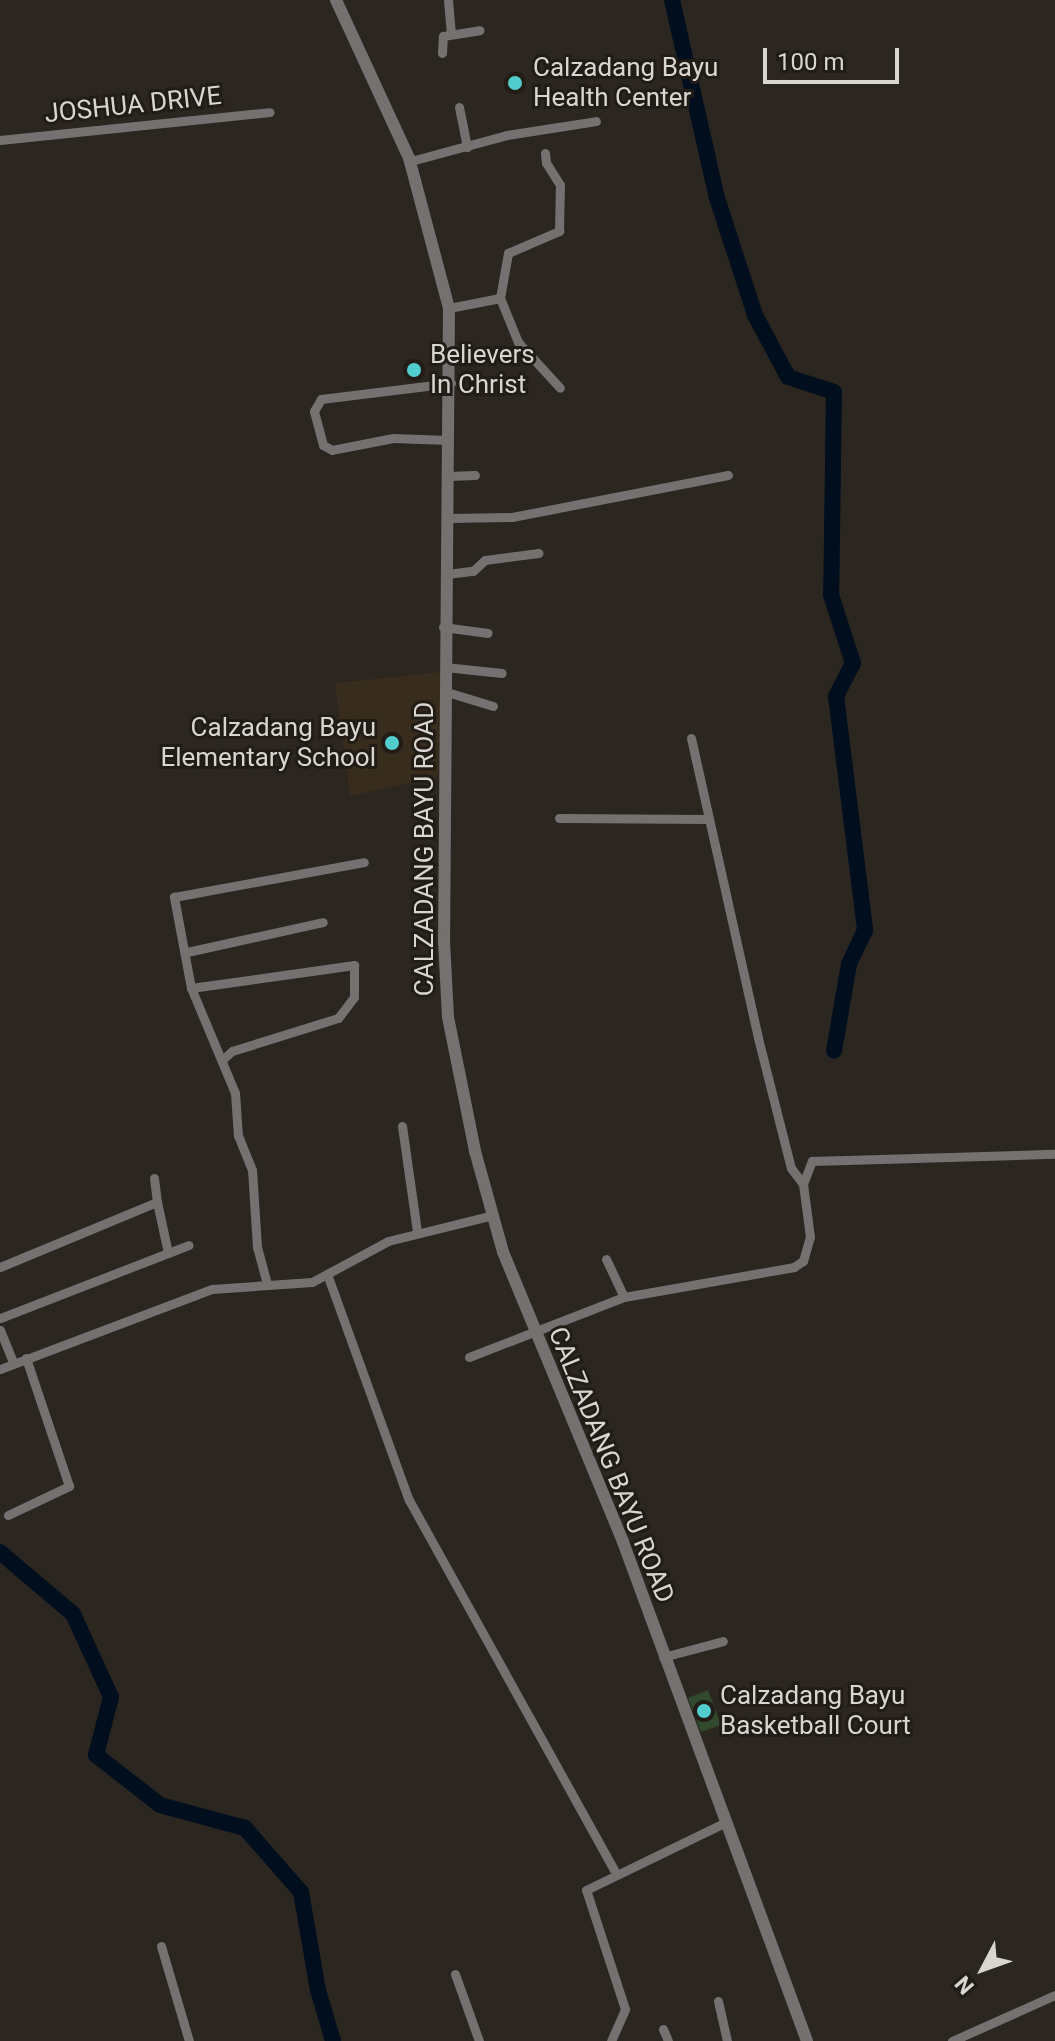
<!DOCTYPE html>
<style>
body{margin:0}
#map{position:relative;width:1055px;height:2041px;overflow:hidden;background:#2b2620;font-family:Roboto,sans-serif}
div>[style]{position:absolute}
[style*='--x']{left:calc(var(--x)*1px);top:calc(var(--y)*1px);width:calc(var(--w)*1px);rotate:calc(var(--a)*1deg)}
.education>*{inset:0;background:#382c1d}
.green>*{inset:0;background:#31492c}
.river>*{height:16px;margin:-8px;padding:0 8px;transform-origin:8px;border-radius:8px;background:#000e1d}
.minor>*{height:9px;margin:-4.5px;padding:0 4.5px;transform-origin:4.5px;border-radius:4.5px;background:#757171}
.tertiary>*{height:12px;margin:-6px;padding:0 6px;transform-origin:6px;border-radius:6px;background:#757171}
.dots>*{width:22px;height:22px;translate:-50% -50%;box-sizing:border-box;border:4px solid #221c17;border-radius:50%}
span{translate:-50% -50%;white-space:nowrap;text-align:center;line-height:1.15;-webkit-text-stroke:6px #221c17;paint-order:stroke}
.poi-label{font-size:26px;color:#d9d6d2}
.left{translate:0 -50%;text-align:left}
.right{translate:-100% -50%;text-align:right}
.street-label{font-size:26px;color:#d9d6d2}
.north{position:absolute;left:943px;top:1929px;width:80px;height:80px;-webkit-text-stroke:6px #221c17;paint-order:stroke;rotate:229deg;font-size:22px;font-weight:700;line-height:32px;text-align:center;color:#d9d6d2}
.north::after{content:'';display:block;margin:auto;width:28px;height:36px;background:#d9d6d2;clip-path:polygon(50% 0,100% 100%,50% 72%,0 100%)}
.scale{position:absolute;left:763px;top:48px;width:136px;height:36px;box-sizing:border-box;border:4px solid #d9d6d2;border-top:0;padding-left:10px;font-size:24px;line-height:28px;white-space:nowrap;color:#d9d6d2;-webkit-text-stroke:6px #221c17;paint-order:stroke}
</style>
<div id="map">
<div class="education">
<div style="clip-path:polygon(441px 672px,438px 777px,350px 796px,335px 683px)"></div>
</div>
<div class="green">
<div style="clip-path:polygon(708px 1690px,721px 1725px,701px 1732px,688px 1698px)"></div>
</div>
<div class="river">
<div style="--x:672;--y:0;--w:203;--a:77.2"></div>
<div style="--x:717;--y:198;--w:123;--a:72"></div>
<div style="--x:755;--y:315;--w:70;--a:62"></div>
<div style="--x:788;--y:377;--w:48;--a:18.1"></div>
<div style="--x:834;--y:392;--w:203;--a:90.8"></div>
<div style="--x:831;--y:595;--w:71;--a:72.1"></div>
<div style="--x:853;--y:663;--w:37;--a:117"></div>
<div style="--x:836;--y:696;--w:236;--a:82.9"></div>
<div style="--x:865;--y:930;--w:38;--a:115"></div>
<div style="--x:849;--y:964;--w:88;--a:99.8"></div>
<div style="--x:0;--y:1552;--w:96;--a:40.3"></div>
<div style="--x:73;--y:1614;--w:91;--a:65.4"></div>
<div style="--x:111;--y:1697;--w:60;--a:104.5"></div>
<div style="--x:96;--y:1755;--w:81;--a:38"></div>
<div style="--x:160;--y:1805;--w:88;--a:15.1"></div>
<div style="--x:245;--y:1828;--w:85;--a:48.8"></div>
<div style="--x:301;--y:1892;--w:99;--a:80.2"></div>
<div style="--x:318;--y:1990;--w:53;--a:73.6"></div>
</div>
<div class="minor">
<div style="--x:448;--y:0;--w:34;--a:85"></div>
<div style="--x:442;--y:53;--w:17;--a:-87"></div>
<div style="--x:443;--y:36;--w:37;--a:-9"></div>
<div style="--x:459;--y:107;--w:41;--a:78.7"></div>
<div style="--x:0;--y:140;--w:271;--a:-5.9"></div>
<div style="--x:411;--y:161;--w:99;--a:-15.2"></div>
<div style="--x:507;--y:135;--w:90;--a:-8.9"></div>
<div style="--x:500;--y:298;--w:46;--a:-79.9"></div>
<div style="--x:508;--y:253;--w:56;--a:-23.3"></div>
<div style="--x:559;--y:231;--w:46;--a:-88.8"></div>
<div style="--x:560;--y:185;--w:26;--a:-122"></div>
<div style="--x:546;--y:163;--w:10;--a:-96"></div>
<div style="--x:449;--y:308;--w:52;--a:-11.1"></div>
<div style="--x:500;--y:298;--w:48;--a:67.8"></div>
<div style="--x:518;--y:342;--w:62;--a:47.6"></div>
<div style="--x:448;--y:440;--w:55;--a:-177.9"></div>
<div style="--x:393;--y:438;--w:62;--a:168.9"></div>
<div style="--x:332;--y:450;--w:10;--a:-151"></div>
<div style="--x:323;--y:445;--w:35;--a:-105"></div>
<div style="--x:314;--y:411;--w:14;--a:-60"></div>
<div style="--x:321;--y:399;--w:131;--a:-7"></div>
<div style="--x:448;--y:476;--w:27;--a:-2"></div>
<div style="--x:449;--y:518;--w:63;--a:-0.9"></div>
<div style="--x:512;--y:517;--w:220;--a:-11"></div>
<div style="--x:447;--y:574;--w:26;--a:-7"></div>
<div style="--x:473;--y:571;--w:16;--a:-43"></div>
<div style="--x:485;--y:560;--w:54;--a:-7.4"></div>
<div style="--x:443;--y:627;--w:45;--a:7.6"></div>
<div style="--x:445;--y:667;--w:57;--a:6"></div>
<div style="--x:447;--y:692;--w:48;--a:16.9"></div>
<div style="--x:691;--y:738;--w:307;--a:77.4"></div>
<div style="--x:758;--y:1038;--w:134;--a:75.8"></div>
<div style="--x:791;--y:1168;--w:20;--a:53"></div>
<div style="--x:559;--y:818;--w:149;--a:0.4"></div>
<div style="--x:187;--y:952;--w:139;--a:-12.4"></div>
<div style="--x:191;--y:988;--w:165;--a:-8"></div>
<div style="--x:354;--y:965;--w:32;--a:90"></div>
<div style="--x:354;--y:997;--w:26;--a:127"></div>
<div style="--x:338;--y:1018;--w:111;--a:162.7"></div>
<div style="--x:232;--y:1051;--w:12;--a:138"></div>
<div style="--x:402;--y:1126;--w:107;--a:81.9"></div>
<div style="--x:154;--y:1178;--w:24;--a:83"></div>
<div style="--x:168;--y:1253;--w:22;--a:-21"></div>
<div style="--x:606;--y:1259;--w:42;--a:64.7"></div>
<div style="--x:0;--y:1267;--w:170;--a:-22.5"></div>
<div style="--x:157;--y:1202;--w:52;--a:77.8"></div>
<div style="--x:168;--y:1253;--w:180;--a:158.8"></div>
<div style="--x:327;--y:1274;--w:240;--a:70.1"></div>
<div style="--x:409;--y:1500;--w:425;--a:61"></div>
<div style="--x:267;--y:1284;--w:38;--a:-105"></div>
<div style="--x:257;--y:1247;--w:77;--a:-93.7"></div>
<div style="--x:252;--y:1170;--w:37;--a:-112"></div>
<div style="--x:238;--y:1136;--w:43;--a:-94"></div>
<div style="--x:235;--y:1093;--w:114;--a:-112.7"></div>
<div style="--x:191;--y:988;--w:93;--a:-100.6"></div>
<div style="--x:174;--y:897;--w:193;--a:-10.4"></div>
<div style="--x:0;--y:1330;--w:35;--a:68"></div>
<div style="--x:469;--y:1357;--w:166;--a:-21.2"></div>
<div style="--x:624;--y:1297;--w:173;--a:-10"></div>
<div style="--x:794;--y:1267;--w:11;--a:-34"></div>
<div style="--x:803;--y:1261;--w:25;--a:-74"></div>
<div style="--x:810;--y:1237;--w:53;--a:-97.5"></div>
<div style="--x:803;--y:1184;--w:25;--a:-69"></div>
<div style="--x:812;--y:1161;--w:243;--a:-1.7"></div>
<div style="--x:0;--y:1369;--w:227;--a:-20.7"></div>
<div style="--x:212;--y:1289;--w:100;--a:-4"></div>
<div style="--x:312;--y:1282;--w:86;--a:-28.3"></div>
<div style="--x:388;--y:1241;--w:108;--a:-13.9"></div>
<div style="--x:8;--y:1515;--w:68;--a:-25.4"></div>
<div style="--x:69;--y:1486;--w:135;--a:-108.6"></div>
<div style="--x:663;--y:1657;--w:62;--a:-14.9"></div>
<div style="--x:161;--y:1946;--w:99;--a:73.6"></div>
<div style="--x:455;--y:1974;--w:71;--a:70.3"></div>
<div style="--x:718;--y:2001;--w:41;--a:77.3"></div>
<div style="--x:663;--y:2029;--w:13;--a:67"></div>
<div style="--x:611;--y:2041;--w:35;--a:-66"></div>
<div style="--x:625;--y:2009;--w:125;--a:-108.1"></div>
<div style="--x:586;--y:1890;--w:156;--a:-25.9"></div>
<div style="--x:952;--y:2041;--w:113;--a:-24.1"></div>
</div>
<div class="tertiary">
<div style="--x:336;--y:0;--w:174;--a:65.2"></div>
<div style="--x:409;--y:158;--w:155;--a:75.1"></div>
<div style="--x:449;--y:308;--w:633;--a:90.45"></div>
<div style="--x:444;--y:941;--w:76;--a:87"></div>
<div style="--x:448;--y:1017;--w:137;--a:78.6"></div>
<div style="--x:475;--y:1151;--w:105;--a:74.5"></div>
<div style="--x:503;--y:1252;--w:314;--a:67.5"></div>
<div style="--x:623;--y:1542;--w:532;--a:69.76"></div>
</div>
<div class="dots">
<div style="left:515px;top:83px;background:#52cdce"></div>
<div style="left:414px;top:370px;background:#52cdce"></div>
<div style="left:392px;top:743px;background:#52cdce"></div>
<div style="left:704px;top:1711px;background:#52cdce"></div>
</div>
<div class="poi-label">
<span class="left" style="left:533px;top:83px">Calzadang Bayu<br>Health Center</span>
<span class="left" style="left:430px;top:370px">Believers<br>In Christ</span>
<span class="right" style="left:376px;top:743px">Calzadang Bayu<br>Elementary School</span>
<span class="left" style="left:720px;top:1711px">Calzadang Bayu<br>Basketball Court</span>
</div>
<div class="street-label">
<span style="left:133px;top:105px;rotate:-6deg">JOSHUA DRIVE</span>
<span style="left:425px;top:849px;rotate:-90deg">CALZADANG BAYU ROAD</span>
<span style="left:611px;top:1465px;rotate:68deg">CALZADANG BAYU ROAD</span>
</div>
<div class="north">N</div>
<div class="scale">100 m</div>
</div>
